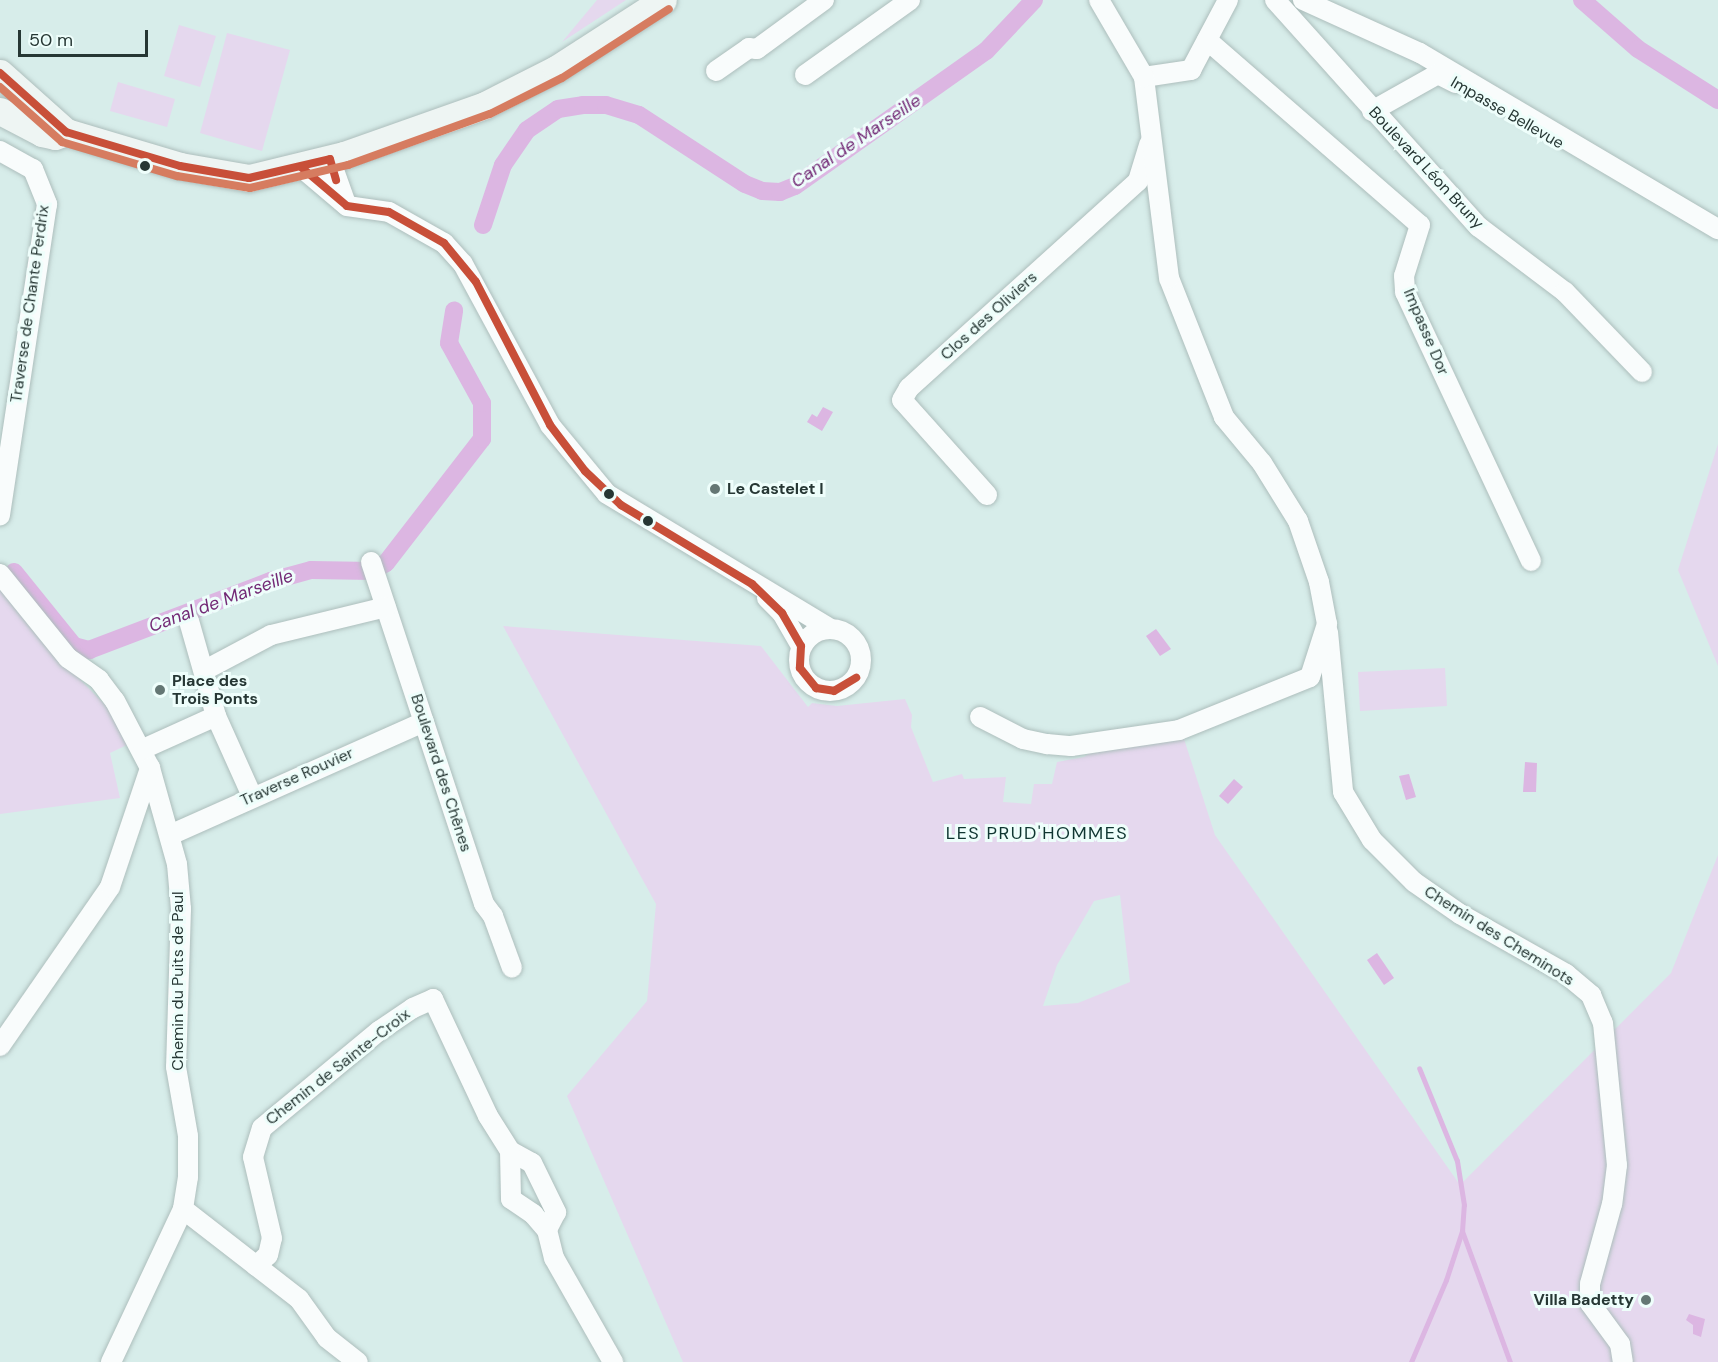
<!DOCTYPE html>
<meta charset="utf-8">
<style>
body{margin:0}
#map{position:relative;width:1718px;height:1362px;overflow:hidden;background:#d7edea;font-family:"DM Sans",sans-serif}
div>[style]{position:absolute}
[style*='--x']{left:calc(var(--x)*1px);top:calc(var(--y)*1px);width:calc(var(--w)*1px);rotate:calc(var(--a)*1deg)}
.green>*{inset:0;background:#e5d8ee}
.water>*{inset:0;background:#dcb6e2}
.stream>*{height:5px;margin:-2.5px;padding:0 2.5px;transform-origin:2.5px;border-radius:2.5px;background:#dcb6e2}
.canal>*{height:18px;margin:-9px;padding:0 9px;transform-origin:9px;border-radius:9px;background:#dcb6e2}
.roads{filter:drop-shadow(0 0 2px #adbebc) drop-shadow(0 0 2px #adbebc)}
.street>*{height:20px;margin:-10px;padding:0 10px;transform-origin:10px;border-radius:10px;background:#f9fcfc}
.street>.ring{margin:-10px;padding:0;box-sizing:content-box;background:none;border:20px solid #f9fcfc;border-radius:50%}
.secondary>*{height:27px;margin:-13.5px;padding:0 13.5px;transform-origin:13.5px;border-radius:13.5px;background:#eef5f3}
.bus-1>*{height:8px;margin:-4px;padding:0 4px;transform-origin:4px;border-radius:4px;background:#c84f39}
.bus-2>*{height:8px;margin:-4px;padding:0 4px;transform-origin:4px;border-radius:4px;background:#d67c60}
.dots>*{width:16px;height:16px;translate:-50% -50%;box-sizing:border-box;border:3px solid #eefefb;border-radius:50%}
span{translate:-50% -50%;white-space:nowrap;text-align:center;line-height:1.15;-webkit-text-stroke:6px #eefefb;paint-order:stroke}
.street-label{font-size:16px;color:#263734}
.poi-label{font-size:16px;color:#263734;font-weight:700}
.left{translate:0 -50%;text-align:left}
.right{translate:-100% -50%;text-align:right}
.water-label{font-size:18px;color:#732a76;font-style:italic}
.neighbourhood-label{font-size:18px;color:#0f3531;letter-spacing:1.5px}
.scale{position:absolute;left:18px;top:30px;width:130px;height:27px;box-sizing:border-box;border:3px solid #263734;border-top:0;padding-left:8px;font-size:18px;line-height:21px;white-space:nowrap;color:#263734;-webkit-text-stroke:4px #eefefb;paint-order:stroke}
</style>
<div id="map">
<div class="green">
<div style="clip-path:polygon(597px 0,626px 0,562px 42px)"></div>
<div style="clip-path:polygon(179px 25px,216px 36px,200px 87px,164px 76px)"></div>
<div style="clip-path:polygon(227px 33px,290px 50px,262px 151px,200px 133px)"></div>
<div style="clip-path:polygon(118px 82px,175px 99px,167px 127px,110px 111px)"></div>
<div style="clip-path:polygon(1718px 444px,1718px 666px,1678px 570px)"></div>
<div style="clip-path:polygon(0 589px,54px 653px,120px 720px,131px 743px,110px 753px,120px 798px,0 814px)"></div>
<div style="clip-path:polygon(evenodd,503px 626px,761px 646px,808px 707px,812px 703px,837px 706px,905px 699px,912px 715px,911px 727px,933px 782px,962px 774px,964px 779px,1006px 777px,1003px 802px,1031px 804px,1034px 784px,1052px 784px,1057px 762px,1084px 757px,1099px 746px,1184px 739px,1215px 835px,1460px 1185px,1671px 973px,1718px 855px,1718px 1362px,683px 1362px,567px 1096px,647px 1001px,656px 904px,503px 626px,1120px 895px,1130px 982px,1078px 1003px,1043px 1006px,1057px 965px,1094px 901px,1120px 895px)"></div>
<div style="clip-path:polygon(1445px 668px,1447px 706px,1360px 711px,1358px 672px)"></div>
</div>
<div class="water">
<div style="clip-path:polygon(823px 407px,833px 412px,822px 431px,807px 422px,812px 414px,817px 417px)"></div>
<div style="clip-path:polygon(1156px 629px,1171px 649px,1160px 656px,1146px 636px)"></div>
<div style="clip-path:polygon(1525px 762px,1537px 763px,1536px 792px,1523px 792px)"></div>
<div style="clip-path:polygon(1409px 774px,1416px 797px,1406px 800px,1399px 776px)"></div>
<div style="clip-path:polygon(1234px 779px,1243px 787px,1228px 804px,1219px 796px)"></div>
<div style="clip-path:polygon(1377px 953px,1394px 978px,1384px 985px,1367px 960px)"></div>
<div style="clip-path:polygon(1689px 1314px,1705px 1319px,1701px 1337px,1693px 1334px,1693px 1325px,1686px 1320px)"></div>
</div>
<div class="stream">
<div style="--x:1462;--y:1231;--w:140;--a:69.9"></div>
<div style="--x:1411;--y:1362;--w:89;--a:-66.9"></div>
<div style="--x:1446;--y:1280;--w:52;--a:-71.9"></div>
<div style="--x:1462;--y:1231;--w:26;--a:-86"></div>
<div style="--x:1464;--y:1205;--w:45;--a:-99"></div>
<div style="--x:1457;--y:1161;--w:100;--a:-112.2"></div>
</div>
<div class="canal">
<div style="--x:1582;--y:0;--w:74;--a:41.2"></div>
<div style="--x:1638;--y:49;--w:95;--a:32.5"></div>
<div style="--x:483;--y:225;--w:63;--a:-71.6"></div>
<div style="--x:503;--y:165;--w:42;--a:-55.6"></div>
<div style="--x:527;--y:130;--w:37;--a:-34"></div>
<div style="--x:558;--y:109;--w:25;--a:-9"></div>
<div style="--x:583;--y:105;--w:23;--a:0"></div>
<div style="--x:606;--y:105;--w:34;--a:17"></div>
<div style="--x:639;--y:115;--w:126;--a:33.1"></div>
<div style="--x:745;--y:184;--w:18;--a:22"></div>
<div style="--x:762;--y:191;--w:18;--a:3"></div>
<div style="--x:780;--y:192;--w:16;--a:-22"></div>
<div style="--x:795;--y:186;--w:234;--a:-35.3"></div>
<div style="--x:986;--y:51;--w:70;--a:-46.7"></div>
<div style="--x:14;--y:572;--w:95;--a:51"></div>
<div style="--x:74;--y:646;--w:16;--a:15"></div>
<div style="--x:89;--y:650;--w:195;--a:-20.8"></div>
<div style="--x:271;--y:581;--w:41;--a:-15.4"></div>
<div style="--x:311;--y:570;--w:62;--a:0.9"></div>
<div style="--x:373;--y:571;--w:15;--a:-32"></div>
<div style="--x:386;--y:563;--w:157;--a:-52.3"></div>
<div style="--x:482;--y:439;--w:36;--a:-90"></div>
<div style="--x:482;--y:403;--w:68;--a:-118.8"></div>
<div style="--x:449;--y:343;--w:33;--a:-81"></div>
</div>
<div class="roads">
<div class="street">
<div style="--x:1275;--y:0;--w:305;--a:48.1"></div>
<div style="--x:1479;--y:227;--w:108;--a:37.1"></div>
<div style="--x:1565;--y:292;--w:111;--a:46.1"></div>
<div style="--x:1303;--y:0;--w:128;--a:24.4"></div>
<div style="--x:1420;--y:53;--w:346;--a:30.6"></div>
<div style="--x:1207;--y:40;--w:282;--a:41"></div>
<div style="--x:1420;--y:225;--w:53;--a:107.4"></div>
<div style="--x:1404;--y:276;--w:16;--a:86"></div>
<div style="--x:1405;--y:292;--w:297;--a:64.9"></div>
<div style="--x:716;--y:71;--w:40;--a:-34.9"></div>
<div style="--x:749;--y:48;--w:8;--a:7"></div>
<div style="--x:757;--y:49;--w:83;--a:-36.2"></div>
<div style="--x:805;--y:75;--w:129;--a:-35.5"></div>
<div style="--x:1144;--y:77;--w:48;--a:-8.5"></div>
<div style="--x:1191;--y:70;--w:79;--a:-62.1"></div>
<div style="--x:1372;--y:111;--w:76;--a:-29.3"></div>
<div style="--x:1438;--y:74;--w:20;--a:27"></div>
<div style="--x:0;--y:151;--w:38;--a:29"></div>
<div style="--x:33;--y:169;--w:38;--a:68"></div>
<div style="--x:47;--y:204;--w:315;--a:98.6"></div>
<div style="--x:330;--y:159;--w:48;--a:70.4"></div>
<div style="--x:301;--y:167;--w:60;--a:40.3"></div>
<div style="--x:347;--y:206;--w:42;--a:8.1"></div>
<div style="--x:389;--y:212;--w:63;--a:29.4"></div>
<div style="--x:444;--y:243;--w:28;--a:48"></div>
<div style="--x:463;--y:264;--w:183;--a:61.6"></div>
<div style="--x:550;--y:425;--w:89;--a:50.4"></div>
<div style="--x:607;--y:494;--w:259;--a:31.1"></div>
<div style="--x:987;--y:495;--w:127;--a:-131.8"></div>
<div style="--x:902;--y:400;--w:14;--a:-60"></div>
<div style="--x:909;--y:388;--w:309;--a:-42.1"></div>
<div style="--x:1138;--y:181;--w:39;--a:-73"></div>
<div style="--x:371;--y:562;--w:360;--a:71.7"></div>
<div style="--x:484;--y:904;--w:15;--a:53"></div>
<div style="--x:493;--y:916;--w:55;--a:69.9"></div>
<div style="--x:0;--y:574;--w:108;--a:51"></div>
<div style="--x:68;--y:658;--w:38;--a:35"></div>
<div style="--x:99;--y:680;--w:26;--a:53"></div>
<div style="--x:115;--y:701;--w:76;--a:62.4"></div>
<div style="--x:150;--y:768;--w:100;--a:74.3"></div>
<div style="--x:177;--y:864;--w:45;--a:84.9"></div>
<div style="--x:181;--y:909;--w:158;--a:91.8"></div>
<div style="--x:176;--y:1067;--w:70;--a:80.1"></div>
<div style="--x:188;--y:1136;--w:41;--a:90"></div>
<div style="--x:188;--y:1177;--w:32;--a:99"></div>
<div style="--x:183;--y:1209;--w:169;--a:115.2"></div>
<div style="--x:767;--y:598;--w:21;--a:45"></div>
<div style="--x:782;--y:613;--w:38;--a:60"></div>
<div style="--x:189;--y:621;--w:99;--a:74.1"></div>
<div style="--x:216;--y:716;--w:88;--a:65.8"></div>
<div class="ring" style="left:799px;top:629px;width:42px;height:42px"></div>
<div style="--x:1328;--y:632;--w:161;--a:84.6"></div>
<div style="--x:1343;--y:792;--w:56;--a:58.9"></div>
<div style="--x:1372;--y:840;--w:59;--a:45"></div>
<div style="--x:1414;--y:882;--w:56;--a:34.8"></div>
<div style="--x:1460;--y:914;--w:122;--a:29.5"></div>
<div style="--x:1566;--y:974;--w:33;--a:40"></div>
<div style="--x:1591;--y:995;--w:30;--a:67"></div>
<div style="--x:1603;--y:1023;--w:143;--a:84.4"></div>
<div style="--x:1617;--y:1165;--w:39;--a:97"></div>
<div style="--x:1612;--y:1204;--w:83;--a:105.4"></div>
<div style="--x:1590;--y:1284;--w:19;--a:90"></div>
<div style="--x:1590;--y:1303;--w:51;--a:53.8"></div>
<div style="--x:1620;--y:1344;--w:18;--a:81"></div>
<div style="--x:205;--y:670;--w:75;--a:-27.9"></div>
<div style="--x:271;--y:635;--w:118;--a:-13.7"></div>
<div style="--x:980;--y:717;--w:48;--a:27.1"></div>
<div style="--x:1023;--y:739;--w:25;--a:12"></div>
<div style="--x:1047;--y:744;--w:24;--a:5"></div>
<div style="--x:1071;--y:746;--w:109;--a:-8.4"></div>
<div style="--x:1179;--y:730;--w:141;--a:-22"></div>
<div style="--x:1310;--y:677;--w:56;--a:-72.2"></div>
<div style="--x:1327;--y:624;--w:43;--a:-100.8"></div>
<div style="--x:1319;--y:582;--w:65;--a:-109"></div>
<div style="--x:1298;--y:521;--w:68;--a:-121.8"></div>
<div style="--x:1262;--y:463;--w:60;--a:-129.6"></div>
<div style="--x:1224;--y:417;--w:149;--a:-111.6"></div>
<div style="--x:1169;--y:278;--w:203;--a:-97.1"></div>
<div style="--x:1144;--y:77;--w:89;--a:-120.3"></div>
<div style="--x:143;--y:749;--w:80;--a:-24.3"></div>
<div style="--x:170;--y:835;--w:278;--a:-24"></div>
<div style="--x:0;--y:1046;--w:193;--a:-55.3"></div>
<div style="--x:110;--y:887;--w:126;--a:-71.4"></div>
<div style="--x:510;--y:1151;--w:25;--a:29"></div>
<div style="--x:532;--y:1163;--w:55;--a:63.9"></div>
<div style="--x:556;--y:1212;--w:20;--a:117"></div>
<div style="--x:183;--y:1209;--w:147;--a:37.8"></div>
<div style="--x:299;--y:1299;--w:48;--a:54.3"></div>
<div style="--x:327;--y:1338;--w:39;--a:38"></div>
<div style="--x:256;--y:1266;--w:16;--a:-43"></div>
<div style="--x:268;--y:1255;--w:17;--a:-77"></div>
<div style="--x:272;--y:1238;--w:83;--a:-103.2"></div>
<div style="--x:253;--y:1157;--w:30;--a:-73"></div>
<div style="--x:262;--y:1128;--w:152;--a:-39.7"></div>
<div style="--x:379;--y:1031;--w:41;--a:-34.1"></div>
<div style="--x:413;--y:1008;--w:22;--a:-24"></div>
<div style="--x:433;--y:999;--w:129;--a:64.8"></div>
<div style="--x:488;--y:1116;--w:41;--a:57.8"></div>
<div style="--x:510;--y:1151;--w:48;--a:88.8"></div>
<div style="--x:511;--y:1199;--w:27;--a:34"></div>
<div style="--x:533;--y:1214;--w:21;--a:49"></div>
<div style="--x:547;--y:1230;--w:29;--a:76"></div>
<div style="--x:554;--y:1258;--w:120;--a:60.4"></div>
</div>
<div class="secondary">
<div style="--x:0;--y:73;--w:89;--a:41.8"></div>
<div style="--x:66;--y:132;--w:119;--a:16.6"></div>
<div style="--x:180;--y:166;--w:70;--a:9.9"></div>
<div style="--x:249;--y:178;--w:98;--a:-13.6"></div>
<div style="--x:344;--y:155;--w:150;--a:-19.5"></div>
<div style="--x:485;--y:105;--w:80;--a:-26.9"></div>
<div style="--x:556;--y:69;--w:127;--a:-32.8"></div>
<div style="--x:0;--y:111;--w:47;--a:27.6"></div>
<div style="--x:42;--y:133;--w:13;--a:13"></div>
<div style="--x:55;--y:136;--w:12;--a:-20"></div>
</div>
</div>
<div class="bus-1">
<div style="--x:0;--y:73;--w:89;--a:41.8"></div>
<div style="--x:66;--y:132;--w:119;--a:16.6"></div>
<div style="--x:180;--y:166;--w:70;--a:9.9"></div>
<div style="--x:249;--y:178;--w:83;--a:-13.2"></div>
<div style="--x:330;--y:159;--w:22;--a:74"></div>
<div style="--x:301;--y:167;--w:60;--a:40.3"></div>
<div style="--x:347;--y:206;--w:42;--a:8.1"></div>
<div style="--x:389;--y:212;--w:63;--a:29.4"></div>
<div style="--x:444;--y:243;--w:50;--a:50.6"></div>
<div style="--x:476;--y:282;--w:161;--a:62.6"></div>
<div style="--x:550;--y:425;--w:58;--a:52.7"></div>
<div style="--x:585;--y:471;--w:50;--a:43.4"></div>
<div style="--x:621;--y:505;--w:153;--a:31.1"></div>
<div style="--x:752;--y:584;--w:42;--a:44"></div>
<div style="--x:782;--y:613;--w:38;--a:60"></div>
<div style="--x:801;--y:646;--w:22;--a:93"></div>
<div style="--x:800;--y:668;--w:26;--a:51"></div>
<div style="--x:816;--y:688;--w:18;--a:9"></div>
<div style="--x:834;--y:691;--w:26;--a:-31"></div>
</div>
<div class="bus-2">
<div style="--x:0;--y:87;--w:83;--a:41.6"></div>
<div style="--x:62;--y:142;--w:120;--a:16.5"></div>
<div style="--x:177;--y:176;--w:74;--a:9.3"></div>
<div style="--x:250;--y:188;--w:101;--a:-13.2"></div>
<div style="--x:348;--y:165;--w:151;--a:-19.8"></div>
<div style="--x:490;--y:114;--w:80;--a:-26.6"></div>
<div style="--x:562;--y:78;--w:127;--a:-32.8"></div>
</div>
<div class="dots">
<div style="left:145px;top:166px;background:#263734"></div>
<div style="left:715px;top:489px;background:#647774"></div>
<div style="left:609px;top:494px;background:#263734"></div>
<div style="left:648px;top:521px;background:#263734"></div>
<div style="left:160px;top:690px;background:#647774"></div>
<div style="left:1646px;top:1300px;background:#647774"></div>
</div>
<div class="street-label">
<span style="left:1507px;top:113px;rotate:30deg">Impasse Bellevue</span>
<span style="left:1426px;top:168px;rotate:47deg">Boulevard Léon Bruny</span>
<span style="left:30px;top:304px;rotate:-82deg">Traverse de Chante Perdrix</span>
<span style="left:989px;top:316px;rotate:-42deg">Clos des Oliviers</span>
<span style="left:1426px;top:332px;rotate:67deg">Impasse Dor</span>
<span style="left:441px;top:773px;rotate:72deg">Boulevard des Chênes</span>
<span style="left:297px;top:777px;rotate:-24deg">Traverse Rouvier</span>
<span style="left:1499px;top:936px;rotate:32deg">Chemin des Cheminots</span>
<span style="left:178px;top:981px;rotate:-90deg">Chemin du Puits de Paul</span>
<span style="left:338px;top:1067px;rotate:-38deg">Chemin de Sainte-Croix</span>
</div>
<div class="poi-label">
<span class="left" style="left:727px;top:489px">Le Castelet I</span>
<span class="left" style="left:172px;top:690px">Place des<br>Trois Ponts</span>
<span class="right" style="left:1634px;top:1300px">Villa Badetty</span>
</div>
<div class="water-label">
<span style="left:856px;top:141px;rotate:-34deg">Canal de Marseille</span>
<span style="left:221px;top:601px;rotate:-20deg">Canal de Marseille</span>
</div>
<div class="neighbourhood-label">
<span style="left:1037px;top:833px">LES PRUD'HOMMES</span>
</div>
<div class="scale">50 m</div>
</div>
